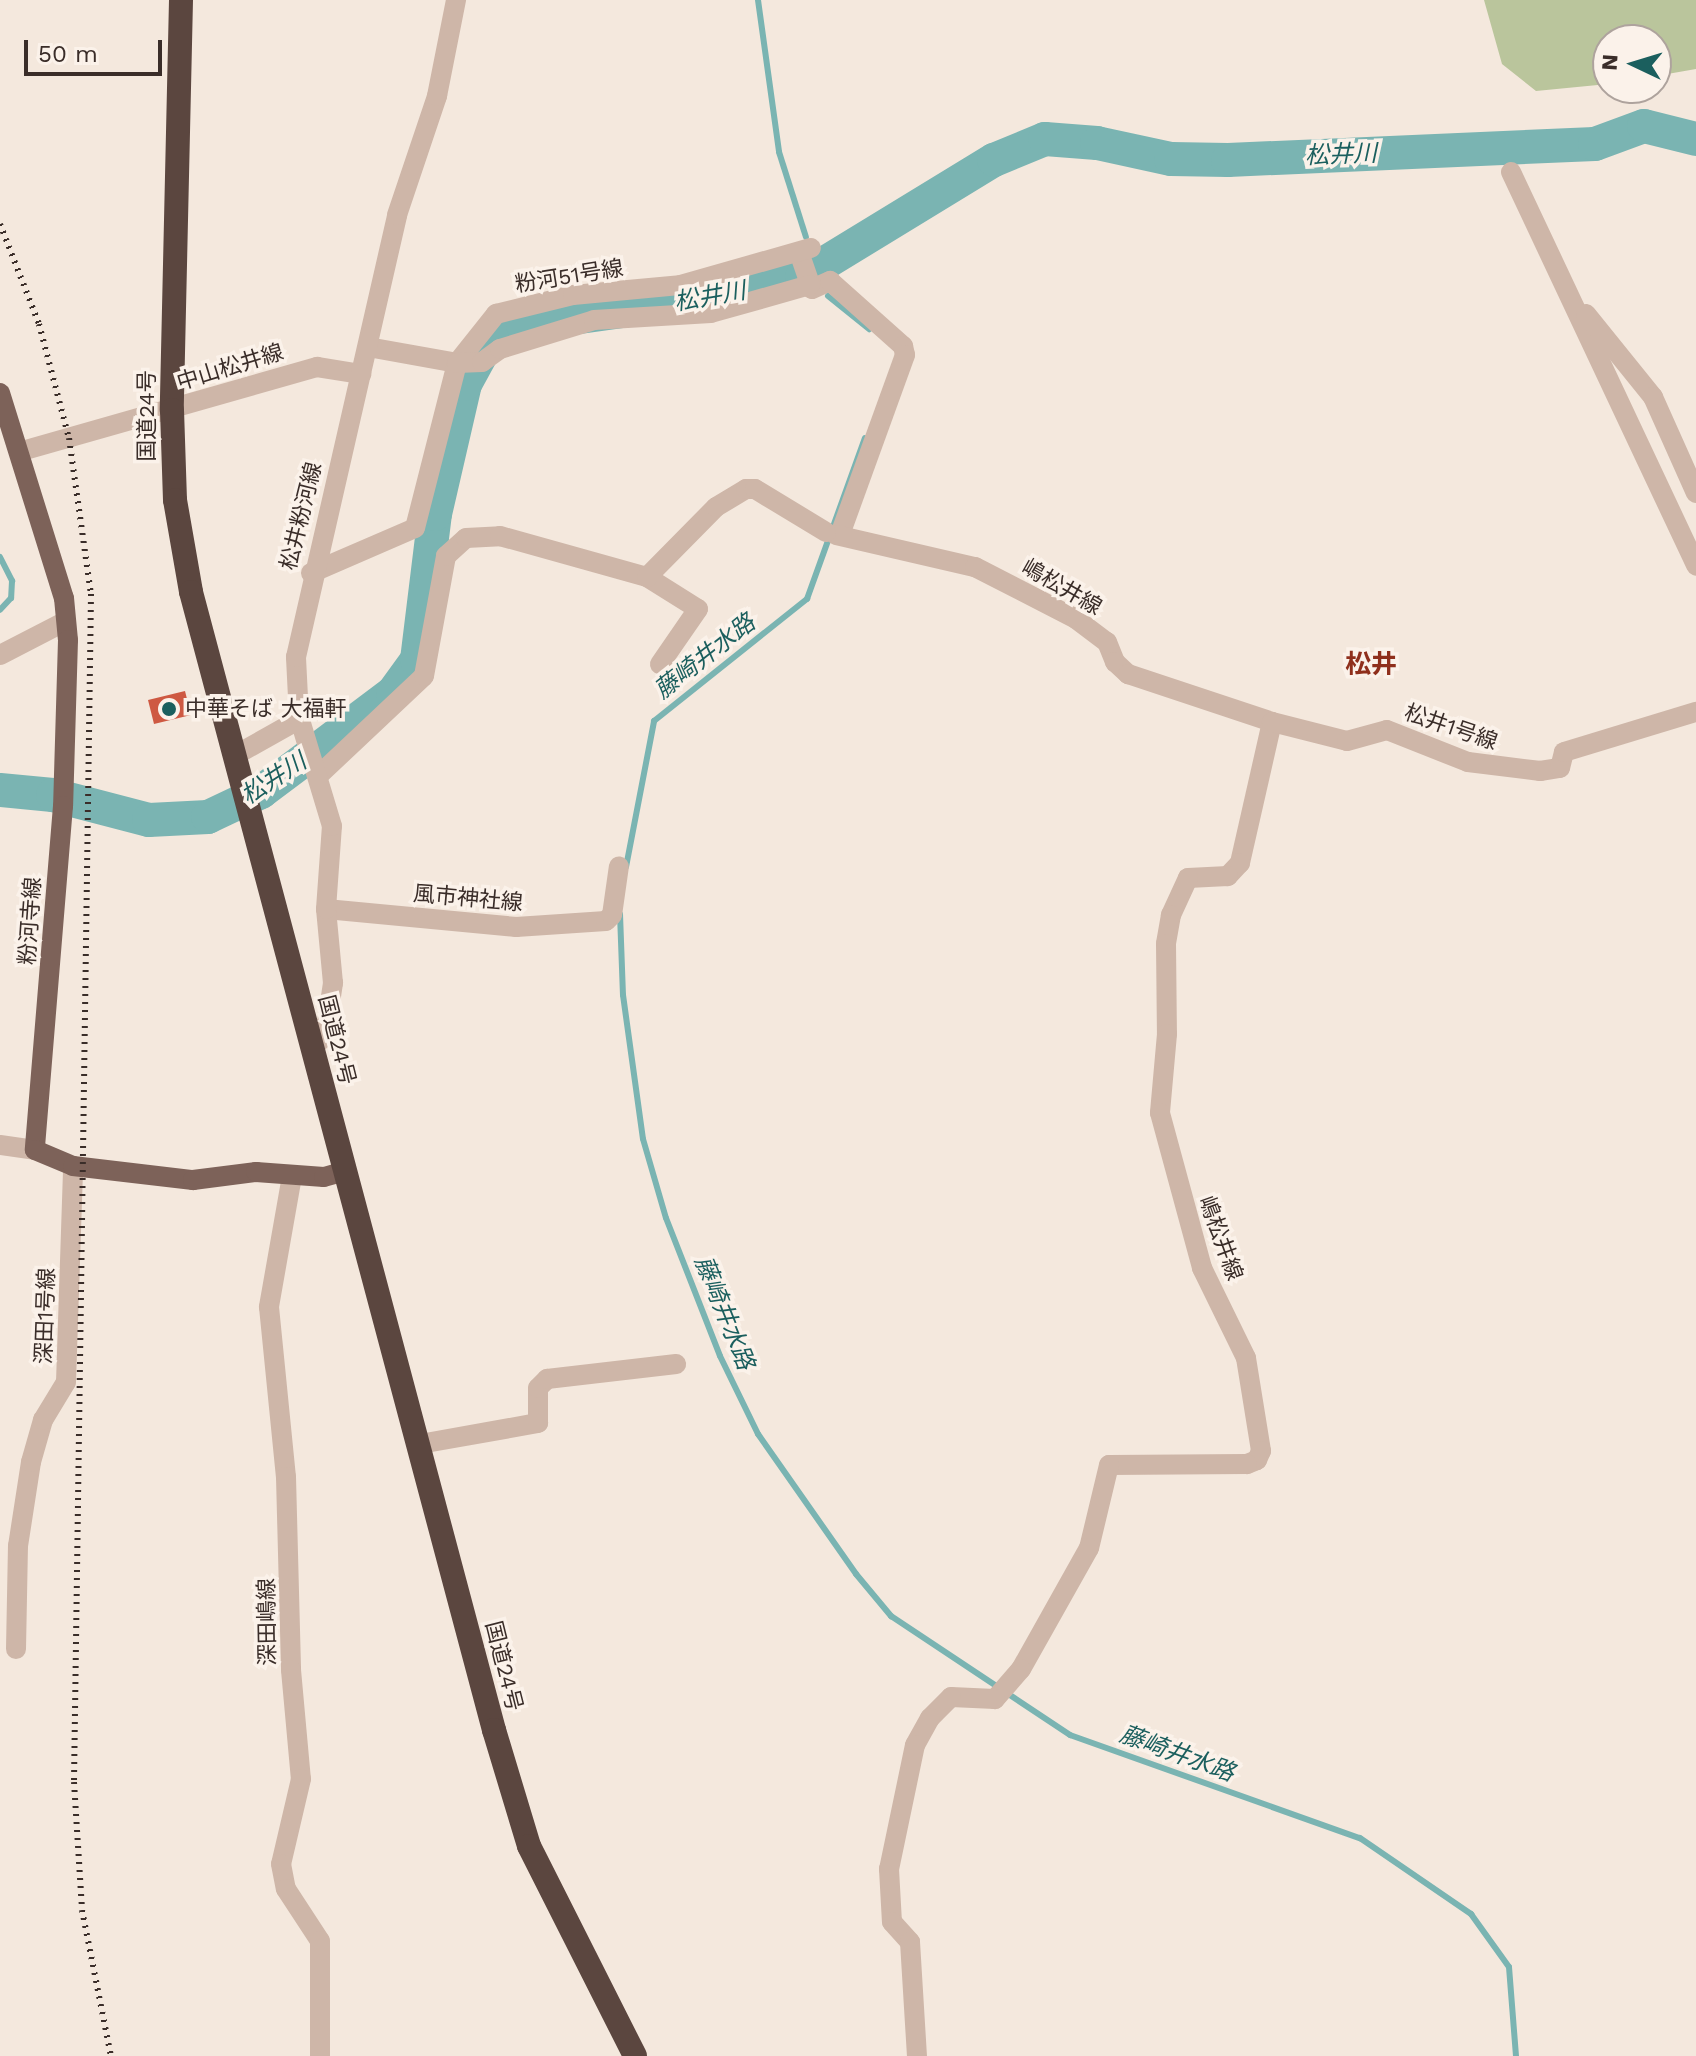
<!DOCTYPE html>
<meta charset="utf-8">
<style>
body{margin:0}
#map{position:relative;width:1696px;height:2056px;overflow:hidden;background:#f4e8dd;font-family:"Work Sans","Noto Sans JP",sans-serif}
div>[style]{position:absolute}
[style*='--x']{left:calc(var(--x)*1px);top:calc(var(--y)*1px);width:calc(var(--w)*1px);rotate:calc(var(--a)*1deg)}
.green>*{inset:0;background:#bac59c}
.stream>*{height:6px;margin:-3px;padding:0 3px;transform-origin:3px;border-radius:3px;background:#7ab4b2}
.river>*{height:34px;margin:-17px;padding:0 17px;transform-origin:17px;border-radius:17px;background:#7ab4b2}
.building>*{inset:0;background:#ce5942}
.minor>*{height:20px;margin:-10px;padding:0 10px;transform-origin:10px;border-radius:10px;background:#ceb6a8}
.major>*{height:20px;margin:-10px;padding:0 10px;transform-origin:10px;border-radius:10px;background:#7d6259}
.highway>*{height:24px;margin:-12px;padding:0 12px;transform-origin:12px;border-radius:12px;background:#5b463f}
.rail>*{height:6px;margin-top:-3px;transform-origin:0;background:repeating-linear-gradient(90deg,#3a2d29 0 2px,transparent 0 8px)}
.dots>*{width:22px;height:22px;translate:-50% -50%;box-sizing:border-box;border:4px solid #fbf2ea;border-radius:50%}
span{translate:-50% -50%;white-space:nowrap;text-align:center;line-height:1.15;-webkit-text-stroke:7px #fbf2ea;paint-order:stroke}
.street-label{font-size:22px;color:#3a2d29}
.poi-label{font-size:22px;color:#3a2d29}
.left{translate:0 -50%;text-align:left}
.water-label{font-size:24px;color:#1b5f5e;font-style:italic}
.quarter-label{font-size:26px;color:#8f2f1c;font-weight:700}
.north{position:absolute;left:1592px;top:24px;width:80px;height:80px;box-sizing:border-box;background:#fbf2ea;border:2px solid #aea39d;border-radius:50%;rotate:274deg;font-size:22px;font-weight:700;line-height:32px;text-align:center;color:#3a2d29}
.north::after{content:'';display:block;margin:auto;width:28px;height:36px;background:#1b5f5e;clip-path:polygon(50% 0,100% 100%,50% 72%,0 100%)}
.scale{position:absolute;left:24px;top:40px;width:138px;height:36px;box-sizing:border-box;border:4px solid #3a2d29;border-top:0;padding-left:10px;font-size:24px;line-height:28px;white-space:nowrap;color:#3a2d29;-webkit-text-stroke:6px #fbf2ea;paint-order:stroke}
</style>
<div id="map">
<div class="green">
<div style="clip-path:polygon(1484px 0,1696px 0,1696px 69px,1656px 76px,1656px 40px,1608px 40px,1608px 84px,1536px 91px,1502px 64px)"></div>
</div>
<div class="stream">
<div style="--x:758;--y:0;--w:153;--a:82.1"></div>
<div style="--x:779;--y:152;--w:89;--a:72.4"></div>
<div style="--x:828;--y:296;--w:53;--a:38.8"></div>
<div style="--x:0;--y:557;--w:27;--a:63"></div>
<div style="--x:12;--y:581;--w:17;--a:93"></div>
<div style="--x:11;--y:598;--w:16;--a:133"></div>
<div style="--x:626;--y:867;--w:149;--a:-79.1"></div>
<div style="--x:654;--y:721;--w:196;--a:-38.6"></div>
<div style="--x:807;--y:599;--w:171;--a:-70.2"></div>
<div style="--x:620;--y:914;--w:81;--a:87.9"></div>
<div style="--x:623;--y:995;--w:145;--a:82.1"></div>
<div style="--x:643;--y:1139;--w:82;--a:73.8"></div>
<div style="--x:666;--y:1218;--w:148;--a:68.6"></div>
<div style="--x:720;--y:1356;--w:87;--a:64"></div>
<div style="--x:758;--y:1434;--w:171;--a:55"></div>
<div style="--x:856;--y:1574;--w:55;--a:50.2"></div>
<div style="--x:891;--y:1616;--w:215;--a:33.6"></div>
<div style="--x:1070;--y:1735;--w:308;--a:19.6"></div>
<div style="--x:1360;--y:1838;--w:135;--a:34.4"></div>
<div style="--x:1471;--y:1914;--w:65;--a:54.4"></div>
<div style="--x:1509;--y:1967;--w:89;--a:85.5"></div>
</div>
<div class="river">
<div style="--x:0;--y:790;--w:53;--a:5.4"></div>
<div style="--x:53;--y:795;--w:99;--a:14.6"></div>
<div style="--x:149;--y:820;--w:59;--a:-2.9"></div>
<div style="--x:208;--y:817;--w:59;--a:-25.3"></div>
<div style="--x:261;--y:792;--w:165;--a:-36.9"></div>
<div style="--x:393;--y:693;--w:41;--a:-54"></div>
<div style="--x:417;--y:660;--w:147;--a:-83"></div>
<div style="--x:435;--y:514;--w:133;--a:-77"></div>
<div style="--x:465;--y:384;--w:48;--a:-61.3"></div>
<div style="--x:488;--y:342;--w:39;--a:-26"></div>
<div style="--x:523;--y:325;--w:194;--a:-8"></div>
<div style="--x:715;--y:298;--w:89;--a:-13.6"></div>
<div style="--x:802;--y:277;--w:225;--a:-31.4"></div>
<div style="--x:994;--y:160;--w:55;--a:-22.4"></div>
<div style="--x:1045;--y:139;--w:52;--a:4.4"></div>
<div style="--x:1097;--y:143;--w:76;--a:12.2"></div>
<div style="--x:1171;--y:159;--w:57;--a:1"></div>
<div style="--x:1228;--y:160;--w:367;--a:-2.5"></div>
<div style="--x:1595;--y:144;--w:52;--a:-20.2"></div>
<div style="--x:1644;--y:126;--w:54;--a:14"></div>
</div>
<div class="building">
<div style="clip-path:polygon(185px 691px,191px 715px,154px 724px,148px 700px)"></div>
</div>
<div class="minor">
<div style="--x:1511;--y:172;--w:435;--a:64.8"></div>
<div style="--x:799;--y:252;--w:39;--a:71"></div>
<div style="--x:812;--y:289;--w:20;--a:-24"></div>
<div style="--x:830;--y:281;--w:98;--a:41.7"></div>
<div style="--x:903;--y:346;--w:9;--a:77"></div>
<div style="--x:905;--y:355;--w:191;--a:109.9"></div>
<div style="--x:1586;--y:314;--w:107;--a:51.1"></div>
<div style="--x:1653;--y:397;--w:105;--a:65.9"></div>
<div style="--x:368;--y:347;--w:90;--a:10.2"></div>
<div style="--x:457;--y:363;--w:63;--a:-51.5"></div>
<div style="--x:496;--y:314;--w:79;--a:-13.9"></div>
<div style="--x:573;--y:295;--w:107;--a:-5.3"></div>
<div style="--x:680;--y:285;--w:136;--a:-15.8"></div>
<div style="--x:22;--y:451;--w:307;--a:-15.9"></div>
<div style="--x:317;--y:367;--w:45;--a:9"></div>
<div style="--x:836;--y:535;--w:143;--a:13"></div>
<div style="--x:975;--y:567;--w:114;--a:27.2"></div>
<div style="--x:1076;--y:619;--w:39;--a:37"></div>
<div style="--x:1107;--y:642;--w:22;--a:68"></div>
<div style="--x:1115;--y:662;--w:18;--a:43"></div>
<div style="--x:1128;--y:674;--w:152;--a:18.4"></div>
<div style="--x:1272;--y:722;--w:145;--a:102.8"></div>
<div style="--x:1240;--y:863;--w:18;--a:133"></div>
<div style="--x:1228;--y:876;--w:40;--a:177.1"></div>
<div style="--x:1188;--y:878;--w:41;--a:114.7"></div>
<div style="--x:1171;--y:915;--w:29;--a:100"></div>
<div style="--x:1166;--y:944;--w:90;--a:89.4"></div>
<div style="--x:1167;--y:1034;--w:79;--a:95.1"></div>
<div style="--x:1160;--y:1113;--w:161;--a:74.8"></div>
<div style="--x:1202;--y:1268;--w:100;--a:63.9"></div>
<div style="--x:1246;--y:1358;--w:94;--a:80.8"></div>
<div style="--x:1261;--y:1451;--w:10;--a:114"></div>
<div style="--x:1257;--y:1460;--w:11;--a:158"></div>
<div style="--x:1247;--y:1464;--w:138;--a:179.6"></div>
<div style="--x:1109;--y:1465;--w:85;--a:103.5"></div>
<div style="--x:1089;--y:1548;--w:139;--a:119.3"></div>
<div style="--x:1021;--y:1669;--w:40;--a:131"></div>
<div style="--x:995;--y:1699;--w:44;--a:-177.4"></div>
<div style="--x:951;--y:1697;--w:30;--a:135"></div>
<div style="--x:930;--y:1718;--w:31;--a:119"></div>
<div style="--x:915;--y:1745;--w:127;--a:101.8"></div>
<div style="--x:889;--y:1869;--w:53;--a:86.8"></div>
<div style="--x:892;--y:1922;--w:27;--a:48"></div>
<div style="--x:910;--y:1942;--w:114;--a:86.5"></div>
<div style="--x:311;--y:573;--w:113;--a:-23.4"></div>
<div style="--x:415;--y:528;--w:170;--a:-75.7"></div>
<div style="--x:457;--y:363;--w:25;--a:-2"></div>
<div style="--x:482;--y:362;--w:22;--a:-36"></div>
<div style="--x:500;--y:349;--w:98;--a:-17.1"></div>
<div style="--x:594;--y:320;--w:117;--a:-3.4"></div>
<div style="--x:711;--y:313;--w:103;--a:-15.8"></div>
<div style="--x:647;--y:577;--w:60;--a:32.1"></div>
<div style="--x:698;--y:609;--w:67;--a:124.6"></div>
<div style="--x:0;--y:655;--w:74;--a:-27.3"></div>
<div style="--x:1272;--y:722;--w:77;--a:14.2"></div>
<div style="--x:1347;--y:741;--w:41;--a:-15.4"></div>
<div style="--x:1387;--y:730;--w:87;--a:21.6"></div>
<div style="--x:1468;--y:762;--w:73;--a:7.1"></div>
<div style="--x:1540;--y:771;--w:20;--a:-9"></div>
<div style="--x:1560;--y:768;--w:16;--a:-76"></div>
<div style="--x:1564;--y:752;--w:138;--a:-16.9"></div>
<div style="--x:234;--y:756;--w:76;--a:-29.3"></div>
<div style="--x:319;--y:775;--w:144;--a:-43.3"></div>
<div style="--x:424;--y:676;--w:122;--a:-79.6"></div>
<div style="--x:446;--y:556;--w:27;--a:-42"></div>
<div style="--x:466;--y:538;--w:34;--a:-3"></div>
<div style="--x:500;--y:536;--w:153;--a:15.6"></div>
<div style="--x:647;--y:577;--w:98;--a:-45.4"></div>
<div style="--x:716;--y:507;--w:35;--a:-31"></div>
<div style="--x:746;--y:489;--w:9;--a:0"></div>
<div style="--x:755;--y:489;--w:83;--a:31.2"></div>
<div style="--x:326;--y:909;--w:191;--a:5.4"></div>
<div style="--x:516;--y:927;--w:90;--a:-3.8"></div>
<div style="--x:606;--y:921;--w:8;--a:-45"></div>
<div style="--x:612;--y:915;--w:49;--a:-81.9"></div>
<div style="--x:314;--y:1046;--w:15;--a:-42"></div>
<div style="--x:325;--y:1036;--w:54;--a:-81.4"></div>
<div style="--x:333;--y:983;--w:74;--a:-95.4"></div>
<div style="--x:326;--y:909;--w:83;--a:-85.9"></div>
<div style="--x:332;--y:826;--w:114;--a:-106.8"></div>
<div style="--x:299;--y:717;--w:60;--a:-92.9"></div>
<div style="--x:296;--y:657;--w:453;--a:-77.1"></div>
<div style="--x:397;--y:215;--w:126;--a:-71.4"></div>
<div style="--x:437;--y:96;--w:98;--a:-78.8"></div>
<div style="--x:0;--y:1145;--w:35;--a:8"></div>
<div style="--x:292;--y:1176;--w:133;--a:100"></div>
<div style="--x:269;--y:1307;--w:171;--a:84.3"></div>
<div style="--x:286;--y:1477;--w:193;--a:88.5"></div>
<div style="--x:291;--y:1670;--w:109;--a:84.8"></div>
<div style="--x:301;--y:1779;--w:87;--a:103.2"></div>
<div style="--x:281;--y:1864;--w:25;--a:79"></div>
<div style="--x:286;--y:1889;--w:62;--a:56.8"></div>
<div style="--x:320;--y:1941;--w:115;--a:90"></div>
<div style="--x:420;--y:1444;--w:120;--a:-10.1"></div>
<div style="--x:538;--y:1423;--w:35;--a:-90"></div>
<div style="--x:538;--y:1388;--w:13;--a:-45"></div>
<div style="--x:547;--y:1379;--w:130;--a:-6.6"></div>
<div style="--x:16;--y:1649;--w:103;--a:-88.9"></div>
<div style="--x:18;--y:1546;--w:85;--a:-81.2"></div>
<div style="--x:31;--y:1462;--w:44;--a:-74.1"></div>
<div style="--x:43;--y:1420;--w:44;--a:-58.8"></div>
<div style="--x:66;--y:1382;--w:216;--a:-88.1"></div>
</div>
<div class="major">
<div style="--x:0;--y:393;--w:215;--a:72.7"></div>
<div style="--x:64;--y:598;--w:42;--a:84.6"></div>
<div style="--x:68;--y:640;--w:166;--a:91.7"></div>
<div style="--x:63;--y:806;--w:345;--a:94.7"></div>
<div style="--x:35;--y:1150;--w:41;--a:22.8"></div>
<div style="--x:73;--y:1166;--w:121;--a:6.7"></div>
<div style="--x:193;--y:1180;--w:64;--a:-7.2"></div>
<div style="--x:256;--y:1172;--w:68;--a:4.2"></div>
<div style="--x:324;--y:1177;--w:18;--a:-16"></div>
</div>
<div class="highway">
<div style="--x:181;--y:0;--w:410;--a:91.3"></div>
<div style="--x:172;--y:410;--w:90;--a:88.1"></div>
<div style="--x:175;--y:500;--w:93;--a:80.1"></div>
<div style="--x:191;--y:592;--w:1178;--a:75.09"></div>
<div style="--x:494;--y:1730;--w:121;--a:73.2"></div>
<div style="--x:529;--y:1846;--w:235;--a:63.2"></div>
</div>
<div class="rail">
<div style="--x:0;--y:224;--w:107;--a:68.7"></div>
<div style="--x:39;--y:324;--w:118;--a:75.3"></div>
<div style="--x:69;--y:438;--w:158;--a:82"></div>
<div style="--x:91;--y:594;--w:1188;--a:90.82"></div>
<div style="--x:74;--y:1782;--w:128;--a:86.4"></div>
<div style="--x:82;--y:1910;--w:149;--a:78.8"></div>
</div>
<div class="dots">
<div style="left:169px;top:709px;background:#1b5f5e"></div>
</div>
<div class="street-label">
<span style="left:569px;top:276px;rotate:-9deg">粉河51号線</span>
<span style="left:230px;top:367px;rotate:-17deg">中山松井線</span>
<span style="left:147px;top:416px;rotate:-90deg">国道24号</span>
<span style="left:301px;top:516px;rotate:-76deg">松井粉河線</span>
<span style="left:1062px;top:587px;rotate:30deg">嶋松井線</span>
<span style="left:1451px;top:727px;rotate:19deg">松井1号線</span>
<span style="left:468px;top:898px;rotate:5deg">風市神社線</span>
<span style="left:30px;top:921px;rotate:-86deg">粉河寺線</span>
<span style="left:337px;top:1040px;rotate:76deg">国道24号</span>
<span style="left:1221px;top:1238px;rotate:70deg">嶋松井線</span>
<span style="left:45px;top:1316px;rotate:-88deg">深田1号線</span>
<span style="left:267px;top:1622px;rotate:-91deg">深田嶋線</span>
<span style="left:504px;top:1666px;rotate:76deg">国道24号</span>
</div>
<div class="poi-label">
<span class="left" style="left:185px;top:709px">中華そば 大福軒</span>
</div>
<div class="water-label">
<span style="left:1341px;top:155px;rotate:-2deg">松井川</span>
<span style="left:710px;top:297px;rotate:-10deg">松井川</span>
<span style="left:705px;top:657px;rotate:-38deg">藤崎井水路</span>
<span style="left:274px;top:779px;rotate:-33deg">松井川</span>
<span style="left:724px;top:1313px;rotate:68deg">藤崎井水路</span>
<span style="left:1177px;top:1754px;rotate:20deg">藤崎井水路</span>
</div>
<div class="quarter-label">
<span style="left:1371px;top:665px">松井</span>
</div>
<div class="north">N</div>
<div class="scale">50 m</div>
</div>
